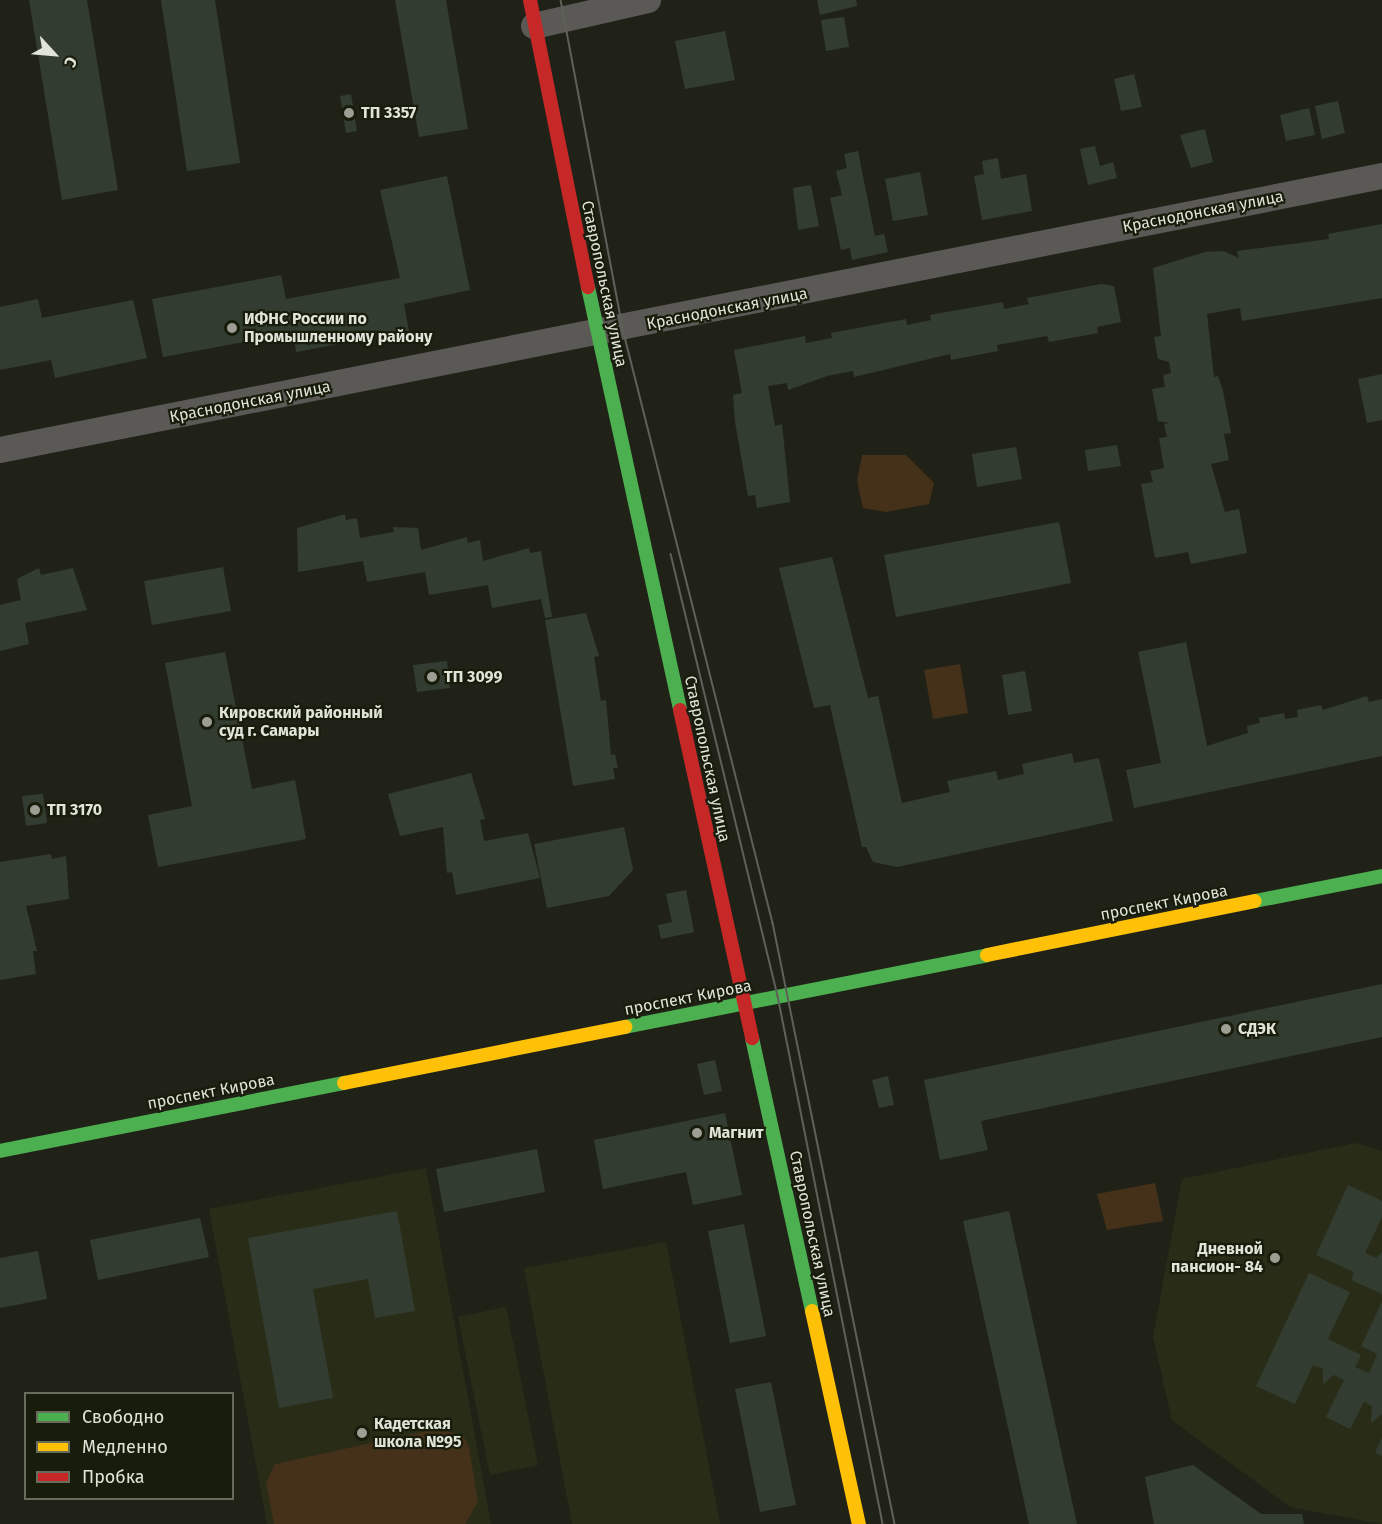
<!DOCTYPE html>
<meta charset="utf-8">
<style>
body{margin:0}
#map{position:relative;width:1382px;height:1524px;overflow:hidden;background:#202218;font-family:"Fira Sans",sans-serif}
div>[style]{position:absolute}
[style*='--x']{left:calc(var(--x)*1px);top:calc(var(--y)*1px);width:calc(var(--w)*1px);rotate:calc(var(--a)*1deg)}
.built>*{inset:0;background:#292d18}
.green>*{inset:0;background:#45301a}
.building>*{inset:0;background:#333c30}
.street>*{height:26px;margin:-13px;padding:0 13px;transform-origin:13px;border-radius:13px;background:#5a5956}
.fast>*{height:14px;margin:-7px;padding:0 7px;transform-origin:7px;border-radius:7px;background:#4caf50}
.slow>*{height:14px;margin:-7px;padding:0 7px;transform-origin:7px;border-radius:7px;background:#ffc107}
.jam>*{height:14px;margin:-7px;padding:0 7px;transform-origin:7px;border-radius:7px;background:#c62828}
.tram>*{height:1.5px;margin:-0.75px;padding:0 0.75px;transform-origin:0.75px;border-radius:0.75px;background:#60605a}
.dots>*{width:16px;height:16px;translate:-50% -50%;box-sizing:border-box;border:3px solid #181c0b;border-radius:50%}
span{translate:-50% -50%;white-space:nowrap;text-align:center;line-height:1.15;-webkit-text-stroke:4.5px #181c0b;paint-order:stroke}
.poi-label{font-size:16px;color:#e0e3d8;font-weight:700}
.left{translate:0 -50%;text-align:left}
.right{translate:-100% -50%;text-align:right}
.street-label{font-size:16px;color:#e0e3d8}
.legend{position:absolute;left:24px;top:1392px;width:210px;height:108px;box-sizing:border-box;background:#181c0b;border:2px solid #686c5d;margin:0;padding:8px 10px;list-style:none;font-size:18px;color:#e0e3d8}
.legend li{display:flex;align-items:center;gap:12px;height:30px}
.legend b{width:30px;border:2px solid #686c5d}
.north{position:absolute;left:24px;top:24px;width:60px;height:60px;-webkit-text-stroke:4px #181c0b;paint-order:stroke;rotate:116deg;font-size:16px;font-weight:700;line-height:24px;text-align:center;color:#e0e3d8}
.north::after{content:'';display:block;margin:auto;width:21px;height:27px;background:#e0e3d8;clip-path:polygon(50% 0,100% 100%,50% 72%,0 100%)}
</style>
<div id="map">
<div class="built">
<div style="clip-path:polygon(1356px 1143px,1382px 1151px,1382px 1524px,1290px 1507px,1172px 1420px,1153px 1337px,1182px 1179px)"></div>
<div style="clip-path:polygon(426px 1168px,491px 1524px,267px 1524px,209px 1209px)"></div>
<div style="clip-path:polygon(666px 1242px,720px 1524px,572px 1524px,524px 1268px)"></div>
<div style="clip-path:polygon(506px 1307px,538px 1465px,490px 1475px,458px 1317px)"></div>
</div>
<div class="green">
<div style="clip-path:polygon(862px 455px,906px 455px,934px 483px,929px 504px,886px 512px,863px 508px,857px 481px)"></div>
<div style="clip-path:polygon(960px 664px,968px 713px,933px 719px,924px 670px)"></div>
<div style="clip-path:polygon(1155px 1183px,1163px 1221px,1107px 1230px,1097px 1194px)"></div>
<div style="clip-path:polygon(440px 1428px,464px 1437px,469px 1447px,478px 1502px,465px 1524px,274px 1524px,266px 1483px,275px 1464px)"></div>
</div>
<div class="building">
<div style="clip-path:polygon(29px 0,87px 0,118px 190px,62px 200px)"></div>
<div style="clip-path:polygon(161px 0,215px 0,240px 163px,187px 171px)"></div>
<div style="clip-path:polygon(395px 0,446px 0,468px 129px,419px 137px)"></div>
<div style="clip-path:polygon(817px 0,856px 0,857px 6px,820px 15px)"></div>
<div style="clip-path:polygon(844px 17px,849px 47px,826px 51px,821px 20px)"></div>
<div style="clip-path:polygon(725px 31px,735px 80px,685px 89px,675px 41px)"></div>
<div style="clip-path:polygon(1134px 74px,1142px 107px,1121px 111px,1114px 79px)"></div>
<div style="clip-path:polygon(351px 94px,357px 131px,346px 133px,340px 96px)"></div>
<div style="clip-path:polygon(1338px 101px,1345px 133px,1322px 139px,1315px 106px)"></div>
<div style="clip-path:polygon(1309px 108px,1315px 135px,1286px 141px,1280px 115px)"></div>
<div style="clip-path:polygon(1205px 129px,1213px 162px,1191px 168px,1180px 135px)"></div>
<div style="clip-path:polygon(1095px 146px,1100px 166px,1113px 162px,1117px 178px,1088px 185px,1080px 149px)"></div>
<div style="clip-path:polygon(858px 151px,875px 236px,884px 234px,888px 252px,852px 260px,850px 248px,841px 250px,830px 198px,842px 195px,836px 171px,847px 168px,844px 154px)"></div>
<div style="clip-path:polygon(998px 158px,1001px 179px,1026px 174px,1032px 211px,982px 220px,974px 176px,984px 174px,982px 161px)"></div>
<div style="clip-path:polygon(920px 172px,928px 215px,893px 221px,885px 179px)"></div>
<div style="clip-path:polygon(447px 176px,470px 290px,404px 304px,409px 331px,296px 352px,293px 333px,163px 357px,152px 299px,281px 275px,286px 299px,400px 278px,380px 190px)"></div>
<div style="clip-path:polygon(811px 185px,819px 226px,798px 230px,793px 188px)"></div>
<div style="clip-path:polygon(1382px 224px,1382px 298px,1242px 321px,1240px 308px,1207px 314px,1214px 377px,1218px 376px,1223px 391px,1231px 433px,1224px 434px,1229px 460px,1211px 464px,1225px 512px,1239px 509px,1247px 553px,1191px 564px,1188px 552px,1155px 558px,1141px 484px,1153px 482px,1150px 471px,1164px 468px,1159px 438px,1167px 437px,1164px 424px,1170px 423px,1158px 421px,1152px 389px,1165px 387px,1163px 375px,1171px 373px,1169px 362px,1158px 359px,1154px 337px,1161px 336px,1153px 268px,1205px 252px,1223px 251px,1239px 258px,1237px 251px,1329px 239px,1328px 234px)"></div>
<div style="clip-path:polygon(1101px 284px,1114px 286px,1121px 322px,1097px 327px,1098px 333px,1049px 342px,1047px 336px,997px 345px,998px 351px,951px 360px,950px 354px,854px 377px,853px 371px,827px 376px,788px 390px,787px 383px,768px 386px,775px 426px,782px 424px,790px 502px,757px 508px,755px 495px,748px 496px,735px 422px,733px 395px,742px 393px,734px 350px,805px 336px,806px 343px,832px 338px,831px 333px,906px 319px,907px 325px,931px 320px,930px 315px,1003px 302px,1004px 309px,1029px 304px,1027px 298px)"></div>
<div style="clip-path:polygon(38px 299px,42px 318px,133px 300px,147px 358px,55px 378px,51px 360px,0 370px,0 307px)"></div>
<div style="clip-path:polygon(1382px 374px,1382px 420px,1367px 423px,1358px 379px)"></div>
<div style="clip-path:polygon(1117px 445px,1121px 466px,1088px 471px,1085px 450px)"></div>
<div style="clip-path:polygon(1016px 447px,1022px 479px,977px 487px,972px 454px)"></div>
<div style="clip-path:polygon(345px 514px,346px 520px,357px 518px,360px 538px,394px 532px,393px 527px,418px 528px,421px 550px,467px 537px,468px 543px,480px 540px,483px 561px,529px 548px,530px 553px,541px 551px,552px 617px,545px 618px,541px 599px,492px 608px,488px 585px,429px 595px,425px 572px,367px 582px,363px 561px,298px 572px,297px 528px)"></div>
<div style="clip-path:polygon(1059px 522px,1071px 583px,896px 617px,884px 555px)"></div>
<div style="clip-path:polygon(832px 557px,868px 698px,878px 696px,902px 803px,950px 792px,947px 781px,996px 771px,998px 780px,1024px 774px,1022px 764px,1072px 753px,1074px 763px,1099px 758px,1113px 821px,897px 867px,873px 862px,866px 847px,862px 847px,830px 705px,814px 708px,779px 568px)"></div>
<div style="clip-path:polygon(223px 567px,231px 611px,152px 625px,144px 581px)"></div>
<div style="clip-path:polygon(39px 568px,41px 575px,73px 568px,87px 610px,25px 623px,29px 644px,0 651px,0 605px,21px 600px,17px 579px)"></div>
<div style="clip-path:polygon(586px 613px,599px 656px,594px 657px,601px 701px,606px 700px,611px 755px,615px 754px,618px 768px,613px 768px,615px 779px,573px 786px,545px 620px)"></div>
<div style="clip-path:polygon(1186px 642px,1207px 746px,1248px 733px,1247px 726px,1260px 723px,1259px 718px,1284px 713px,1285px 719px,1298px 717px,1297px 710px,1321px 705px,1323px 710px,1367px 696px,1369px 702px,1382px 699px,1382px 756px,1134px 808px,1126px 770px,1161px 763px,1138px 652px)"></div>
<div style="clip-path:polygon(225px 652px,252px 789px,295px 780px,306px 839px,158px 867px,148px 815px,192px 806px,165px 663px)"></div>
<div style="clip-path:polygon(447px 661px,450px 688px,417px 692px,413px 665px)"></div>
<div style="clip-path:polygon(1025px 671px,1032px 711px,1008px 715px,1002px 675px)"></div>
<div style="clip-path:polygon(471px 773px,485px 819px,480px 820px,484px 841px,528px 833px,540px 878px,456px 895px,452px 872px,447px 873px,443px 827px,400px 836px,388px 794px)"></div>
<div style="clip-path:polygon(43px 794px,47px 823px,26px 826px,22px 796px)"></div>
<div style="clip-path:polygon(624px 827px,633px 870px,609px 896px,547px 908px,534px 844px)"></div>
<div style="clip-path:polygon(51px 854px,52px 859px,66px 856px,69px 899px,26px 906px,37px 951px,33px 951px,36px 974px,0 980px,0 862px)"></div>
<div style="clip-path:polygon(686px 890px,694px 932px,661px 939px,658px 925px,672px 922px,666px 894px)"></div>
<div style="clip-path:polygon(1382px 984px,1382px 1037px,981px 1121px,988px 1150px,940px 1160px,924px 1080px)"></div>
<div style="clip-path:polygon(715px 1060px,722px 1091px,704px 1095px,697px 1064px)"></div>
<div style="clip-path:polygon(888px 1076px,894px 1105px,879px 1108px,872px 1080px)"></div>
<div style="clip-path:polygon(725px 1113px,742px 1195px,693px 1205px,686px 1172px,603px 1189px,594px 1140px)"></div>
<div style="clip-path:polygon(537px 1149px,545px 1192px,444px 1212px,436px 1169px)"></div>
<div style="clip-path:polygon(1348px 1185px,1382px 1201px,1382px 1217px,1365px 1253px,1376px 1258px,1382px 1252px,1382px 1294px,1351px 1280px,1354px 1272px,1316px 1255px)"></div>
<div style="clip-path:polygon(397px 1211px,415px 1311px,375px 1318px,368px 1279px,313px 1289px,333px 1398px,279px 1408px,248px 1238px)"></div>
<div style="clip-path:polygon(1009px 1211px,1077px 1524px,1029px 1524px,963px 1221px)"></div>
<div style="clip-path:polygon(200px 1218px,209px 1257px,98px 1280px,90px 1240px)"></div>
<div style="clip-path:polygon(744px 1224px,766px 1336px,730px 1343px,708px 1231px)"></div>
<div style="clip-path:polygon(38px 1251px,47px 1299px,0 1308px,0 1258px)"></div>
<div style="clip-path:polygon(1309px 1273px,1350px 1292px,1328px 1339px,1361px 1355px,1355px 1367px,1369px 1373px,1377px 1354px,1361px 1346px,1382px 1302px,1382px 1414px,1371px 1423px,1372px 1406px,1364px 1402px,1350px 1429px,1326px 1417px,1344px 1380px,1334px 1375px,1323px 1384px,1323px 1369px,1313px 1365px,1295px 1404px,1256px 1386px)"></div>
<div style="clip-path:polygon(771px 1382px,796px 1505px,760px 1512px,735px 1389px)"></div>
<div style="clip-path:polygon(1382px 1438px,1382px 1456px,1375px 1453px)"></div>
<div style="clip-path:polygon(1193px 1465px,1261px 1514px,1302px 1514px,1304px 1524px,1154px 1524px,1145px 1477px)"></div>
</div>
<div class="street">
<div style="--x:534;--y:26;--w:117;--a:-12.8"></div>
<div style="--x:0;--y:450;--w:1409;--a:-11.21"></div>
</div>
<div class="fast">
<div style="--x:588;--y:287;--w:433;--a:77.7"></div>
<div style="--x:1255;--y:901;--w:129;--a:-11.1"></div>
<div style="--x:625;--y:1027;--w:369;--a:-11.2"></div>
<div style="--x:752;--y:1038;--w:280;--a:77.6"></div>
<div style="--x:0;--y:1151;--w:351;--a:-11.2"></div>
</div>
<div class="slow">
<div style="--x:987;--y:955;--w:273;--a:-11.4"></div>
<div style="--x:344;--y:1083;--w:287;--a:-11.3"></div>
<div style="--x:812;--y:1311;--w:218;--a:77.6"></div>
</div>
<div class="jam">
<div style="--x:530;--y:0;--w:293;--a:78.6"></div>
<div style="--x:680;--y:710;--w:336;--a:77.6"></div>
</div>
<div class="tram">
<div style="--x:561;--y:0;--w:335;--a:79.3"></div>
<div style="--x:623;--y:329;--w:613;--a:75.83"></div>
<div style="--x:773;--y:923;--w:613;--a:78.53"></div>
<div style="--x:671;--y:554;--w:455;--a:76.4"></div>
<div style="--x:778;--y:996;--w:538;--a:78.75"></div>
</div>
<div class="dots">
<div style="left:349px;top:113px;background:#9d9f95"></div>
<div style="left:232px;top:328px;background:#9d9f95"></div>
<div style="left:432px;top:677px;background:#9d9f95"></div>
<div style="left:207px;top:722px;background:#9d9f95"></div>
<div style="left:35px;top:810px;background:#9d9f95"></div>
<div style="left:1226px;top:1029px;background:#9d9f95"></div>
<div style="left:697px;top:1133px;background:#9d9f95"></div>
<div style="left:1275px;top:1258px;background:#9d9f95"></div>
<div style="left:362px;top:1433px;background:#9d9f95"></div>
</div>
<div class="poi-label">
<span class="left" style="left:361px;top:113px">ТП 3357</span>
<span class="left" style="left:244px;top:328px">ИФНС России по<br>Промышленному району</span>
<span class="left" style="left:444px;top:677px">ТП 3099</span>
<span class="left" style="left:219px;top:722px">Кировский районный<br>суд г. Самары</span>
<span class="left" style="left:47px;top:810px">ТП 3170</span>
<span class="left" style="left:1238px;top:1029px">СДЭК</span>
<span class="left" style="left:709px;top:1133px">Магнит</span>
<span class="right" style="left:1263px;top:1258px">Дневной<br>пансион- 84</span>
<span class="left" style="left:374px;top:1433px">Кадетская<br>школа №95</span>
</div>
<div class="street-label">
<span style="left:1203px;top:212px;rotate:-11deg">Краснодонская улица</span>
<span style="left:604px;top:284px;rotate:78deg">Ставропольская улица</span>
<span style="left:727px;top:309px;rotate:-11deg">Краснодонская улица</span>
<span style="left:250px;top:402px;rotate:-11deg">Краснодонская улица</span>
<span style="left:707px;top:759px;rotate:78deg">Ставропольская улица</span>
<span style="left:1164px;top:903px;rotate:-11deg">проспект Кирова</span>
<span style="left:688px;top:998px;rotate:-11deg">проспект Кирова</span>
<span style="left:211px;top:1092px;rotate:-11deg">проспект Кирова</span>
<span style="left:812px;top:1234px;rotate:78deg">Ставропольская улица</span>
</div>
<ul class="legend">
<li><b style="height:8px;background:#4caf50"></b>Свободно</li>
<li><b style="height:8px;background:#ffc107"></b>Медленно</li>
<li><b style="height:8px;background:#c62828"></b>Пробка</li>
</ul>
<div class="north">С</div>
</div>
